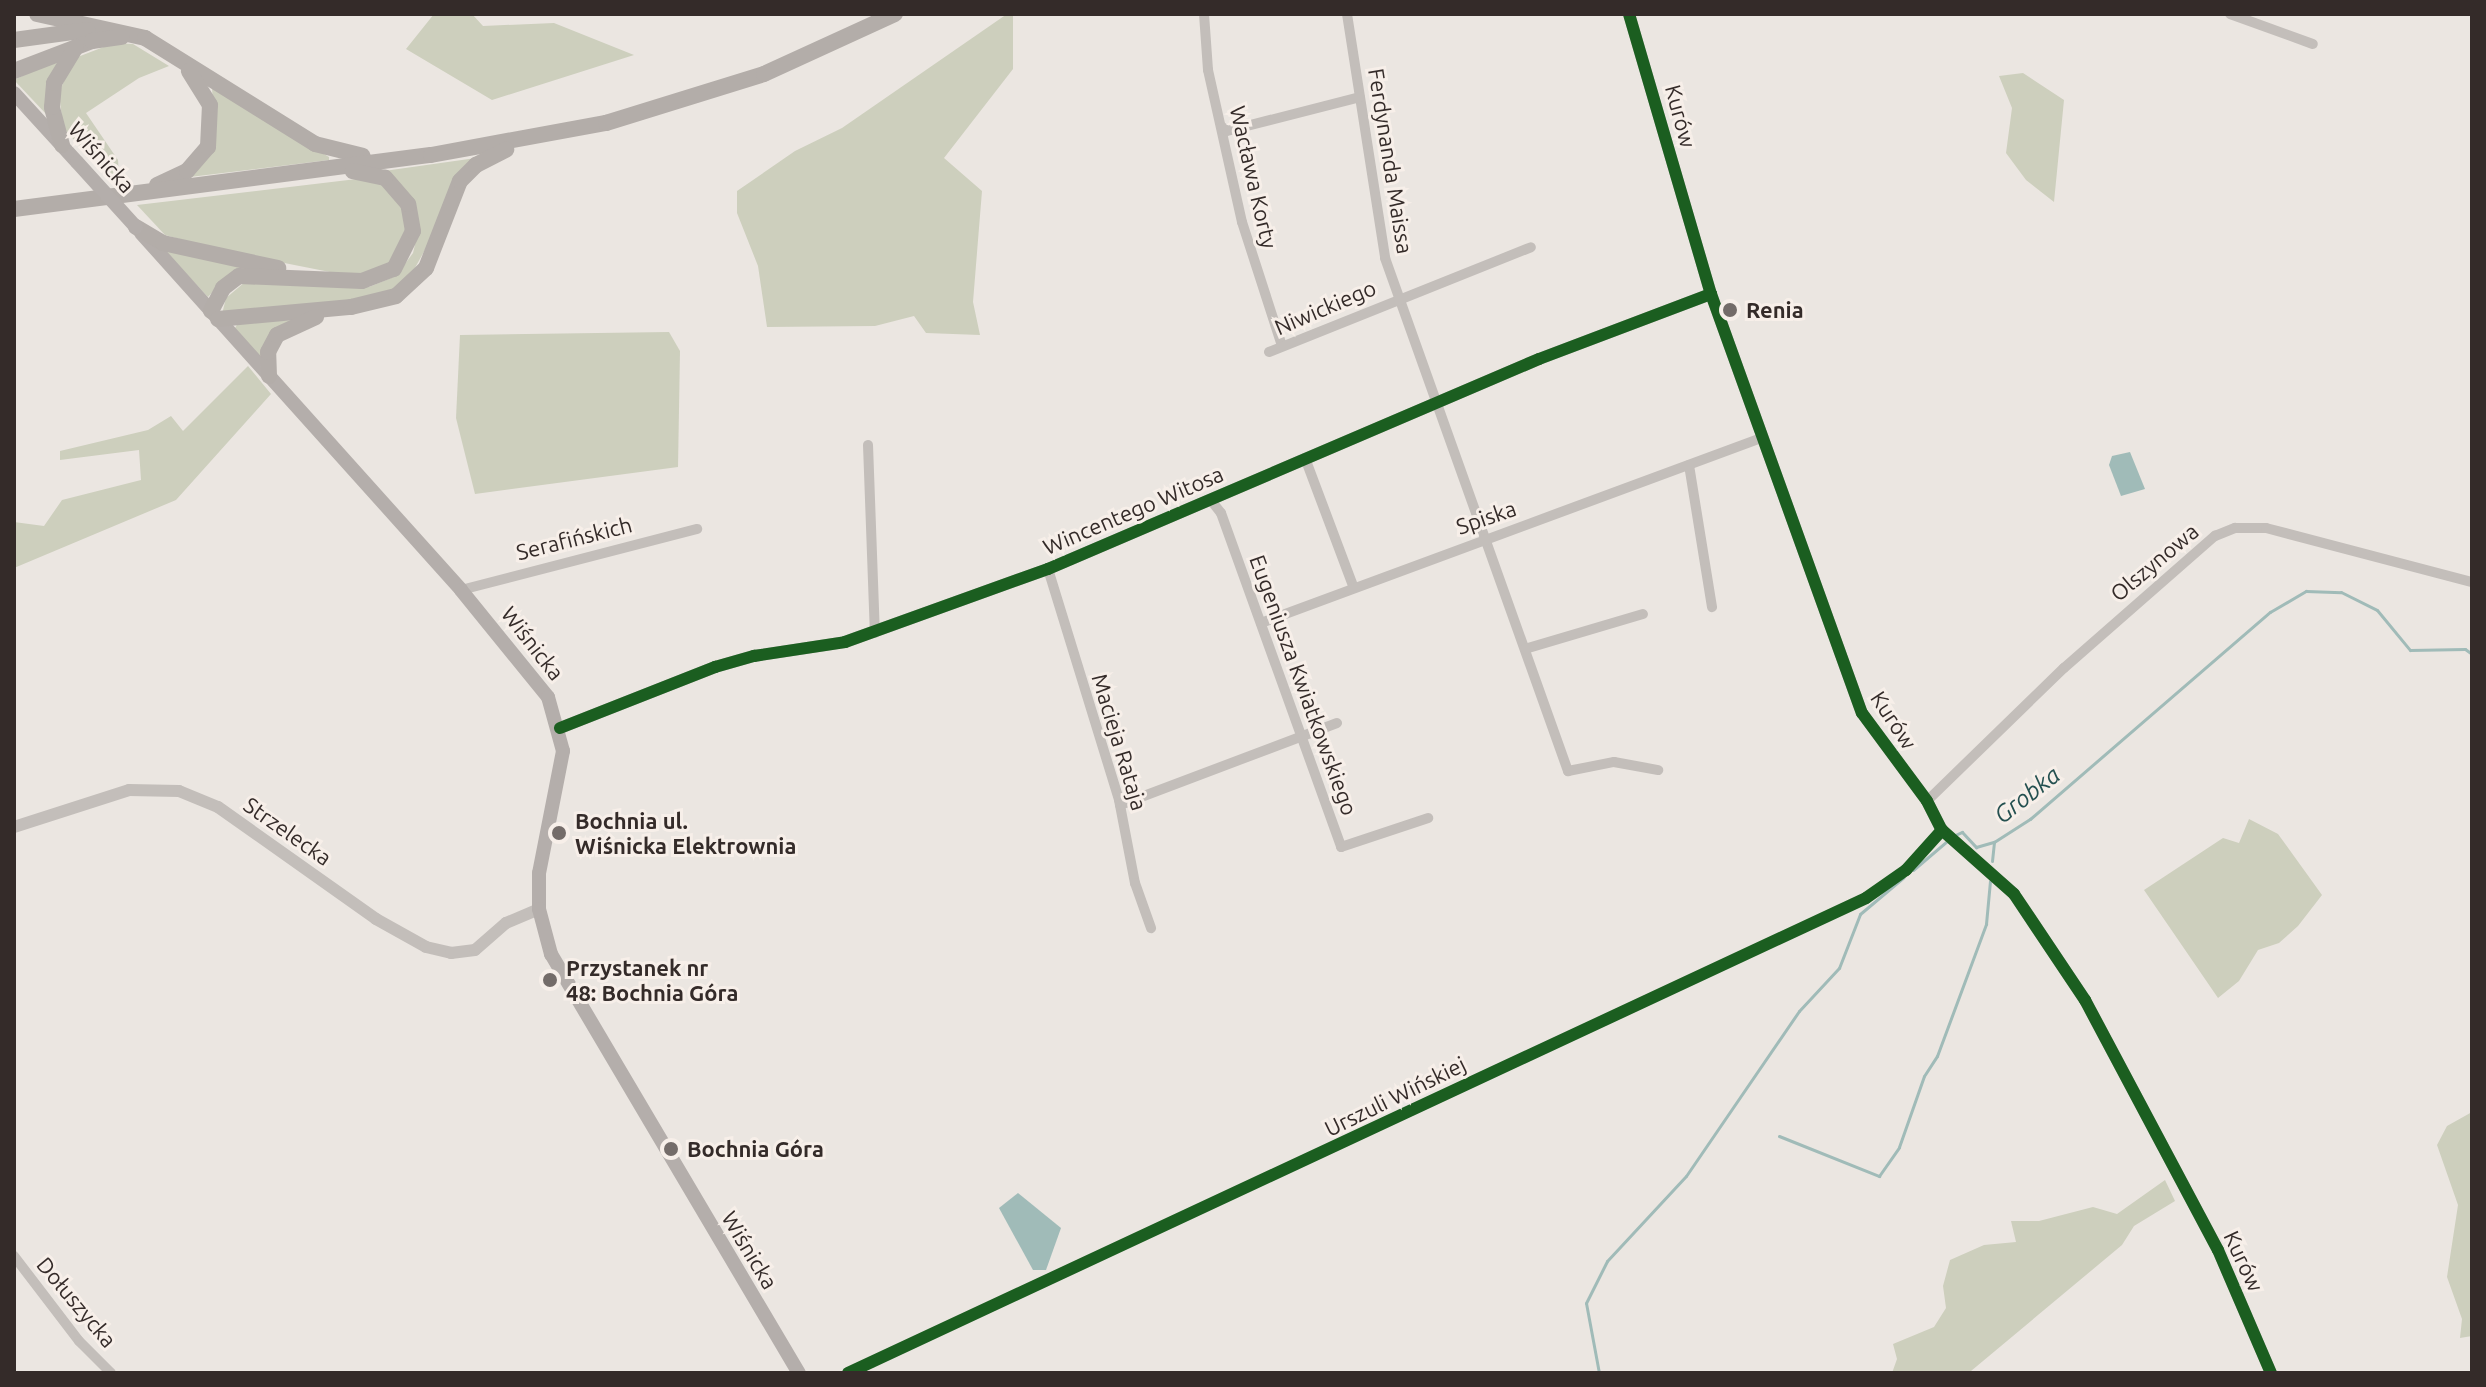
<!DOCTYPE html>
<meta charset="utf-8">
<style>
body{margin:0}
#map{position:relative;width:2486px;height:1387px;overflow:hidden;background:#ebe6e1;font-family:Ubuntu,sans-serif}
div>[style]{position:absolute}
[style*='--x']{left:calc(var(--x)*1px);top:calc(var(--y)*1px);width:calc(var(--w)*1px);rotate:calc(var(--a)*1deg)}
.green>*{inset:0;background:#cdcfbd}
.water>*{inset:0;background:#a0bbb8}
.stream>*{height:3px;margin:-1.5px;padding:0 1.5px;transform-origin:1.5px;border-radius:1.5px;background:#a0bbb8}
.minor>*{height:10px;margin:-5px;padding:0 5px;transform-origin:5px;border-radius:5px;background:#c3beba}
.tertiary>*{height:12px;margin:-6px;padding:0 6px;transform-origin:6px;border-radius:6px;background:#c3beba}
.secondary>*{height:14px;margin:-7px;padding:0 7px;transform-origin:7px;border-radius:7px;background:#b4aeab}
.primary>*{height:16px;margin:-8px;padding:0 8px;transform-origin:8px;border-radius:8px;background:#b3ada9}
.secondary-bridge>*{height:14px;margin:-7px;padding:0 7px;transform-origin:7px;border-radius:7px;background:#b4aeab}
.cycleway>*{height:12px;margin:-6px;padding:0 6px;transform-origin:6px;border-radius:6px;background:#1b5e20}
.dots>*{width:22px;height:22px;translate:-50% -50%;box-sizing:border-box;border:4px solid #f7efe9;border-radius:50%}
span{translate:-50% -50%;white-space:nowrap;text-align:center;line-height:1.15;-webkit-text-stroke:6px #f7efe9;paint-order:stroke}
.street-label{font-size:22px;color:#342b29}
.poi-label{font-size:22px;color:#342b29;font-weight:700}
.left{translate:0 -50%;text-align:left}
.water-label{font-size:24px;color:#245050;font-style:italic}
.frame{position:absolute;inset:0;border:16px solid #342b29;pointer-events:none}
</style>
<div id="map">
<div class="green">
<div style="clip-path:polygon(434px 14px,472px 14px,483px 26px,554px 23px,634px 55px,492px 100px,406px 49px)"></div>
<div style="clip-path:polygon(1007px 14px,1013px 14px,1013px 69px,944px 158px,982px 191px,973px 302px,980px 335px,926px 333px,914px 316px,875px 326px,767px 327px,758px 266px,737px 213px,737px 191px,795px 151px,842px 128px)"></div>
<div style="clip-path:polygon(114px 43px,133px 44px,169px 66px,139px 78px,86px 113px,118px 160px,119px 175px,113px 181px,63px 128px,59px 92px,75px 58px)"></div>
<div style="clip-path:polygon(65px 56px,47px 115px,14px 80px)"></div>
<div style="clip-path:polygon(2023px 73px,2064px 100px,2054px 202px,2026px 180px,2006px 153px,2012px 108px,1999px 76px)"></div>
<div style="clip-path:polygon(212px 87px,329px 157px,329px 160px,190px 177px,215px 142px)"></div>
<div style="clip-path:polygon(476px 158px,406px 284px,376px 298px,222px 314px,226px 298px,245px 282px,369px 287px,396px 276px,413px 253px,419px 228px,384px 171px)"></div>
<div style="clip-path:polygon(365px 178px,381px 184px,402px 205px,408px 226px,384px 272px,340px 274px,219px 250px,165px 235px,137px 205px)"></div>
<div style="clip-path:polygon(163px 249px,288px 273px,225px 278px,208px 297px)"></div>
<div style="clip-path:polygon(293px 320px,262px 360px,235px 328px,238px 323px)"></div>
<div style="clip-path:polygon(669px 332px,680px 351px,678px 467px,475px 494px,456px 418px,460px 335px)"></div>
<div style="clip-path:polygon(248px 366px,271px 394px,176px 500px,14px 568px,14px 522px,44px 526px,62px 500px,141px 480px,139px 450px,60px 460px,60px 451px,148px 430px,171px 416px,183px 431px)"></div>
<div style="clip-path:polygon(2249px 819px,2278px 834px,2322px 895px,2298px 926px,2279px 943px,2258px 950px,2239px 981px,2218px 998px,2144px 890px,2223px 838px,2239px 843px)"></div>
<div style="clip-path:polygon(2472px 1112px,2472px 1336px,2460px 1338px,2462px 1319px,2447px 1277px,2458px 1205px,2437px 1145px,2447px 1126px)"></div>
<div style="clip-path:polygon(2165px 1180px,2175px 1201px,2134px 1226px,2122px 1245px,1971px 1371px,1892px 1373px,1897px 1359px,1893px 1344px,1934px 1327px,1946px 1308px,1943px 1286px,1950px 1260px,1984px 1245px,2016px 1242px,2011px 1221px,2039px 1221px,2093px 1207px,2117px 1214px)"></div>
</div>
<div class="water">
<div style="clip-path:polygon(2130px 452px,2145px 489px,2121px 496px,2109px 465px,2112px 456px)"></div>
<div style="clip-path:polygon(1018px 1193px,1061px 1228px,1046px 1270px,1033px 1270px,999px 1208px)"></div>
</div>
<div class="stream">
<div style="--x:1953;--y:836;--w:10;--a:-24"></div>
<div style="--x:1962;--y:832;--w:21;--a:47"></div>
<div style="--x:1976;--y:847;--w:19;--a:-16"></div>
<div style="--x:1994;--y:842;--w:43;--a:-32.6"></div>
<div style="--x:2030;--y:819;--w:317;--a:-40.8"></div>
<div style="--x:2270;--y:612;--w:42;--a:-30.3"></div>
<div style="--x:2306;--y:591;--w:35;--a:2"></div>
<div style="--x:2341;--y:592;--w:40;--a:26.6"></div>
<div style="--x:2377;--y:610;--w:52;--a:50.5"></div>
<div style="--x:2410;--y:650;--w:55;--a:-1"></div>
<div style="--x:2465;--y:649;--w:9;--a:36"></div>
<div style="--x:1992;--y:861;--w:19;--a:-84"></div>
<div style="--x:1913;--y:870;--w:45;--a:-40.5"></div>
<div style="--x:1779;--y:1136;--w:108;--a:21.8"></div>
<div style="--x:1879;--y:1176;--w:35;--a:-55"></div>
<div style="--x:1899;--y:1147;--w:75;--a:-70.6"></div>
<div style="--x:1924;--y:1076;--w:24;--a:-57"></div>
<div style="--x:1937;--y:1056;--w:141;--a:-69.6"></div>
<div style="--x:1986;--y:924;--w:43;--a:-84.7"></div>
<div style="--x:1599;--y:1373;--w:71;--a:-100.5"></div>
<div style="--x:1586;--y:1303;--w:47;--a:-63.4"></div>
<div style="--x:1607;--y:1261;--w:116;--a:-47.1"></div>
<div style="--x:1686;--y:1176;--w:200;--a:-55.6"></div>
<div style="--x:1799;--y:1011;--w:59;--a:-47.1"></div>
<div style="--x:1839;--y:968;--w:58;--a:-68.7"></div>
<div style="--x:1860;--y:914;--w:57;--a:-40.1"></div>
</div>
<div class="minor">
<div style="--x:1204;--y:14;--w:56;--a:85.9"></div>
<div style="--x:1208;--y:70;--w:156;--a:77.4"></div>
<div style="--x:1242;--y:222;--w:130;--a:72.1"></div>
<div style="--x:1347;--y:14;--w:247;--a:81.1"></div>
<div style="--x:1385;--y:258;--w:545;--a:70.37"></div>
<div style="--x:1568;--y:771;--w:47;--a:-11.1"></div>
<div style="--x:1614;--y:762;--w:45;--a:10.3"></div>
<div style="--x:2230;--y:14;--w:88;--a:19.9"></div>
<div style="--x:1222;--y:127;--w:6;--a:39"></div>
<div style="--x:1227;--y:131;--w:137;--a:-14.3"></div>
<div style="--x:1269;--y:352;--w:282;--a:-21.8"></div>
<div style="--x:868;--y:445;--w:188;--a:87.9"></div>
<div style="--x:1305;--y:458;--w:137;--a:69.4"></div>
<div style="--x:1689;--y:465;--w:144;--a:80.8"></div>
<div style="--x:1210;--y:499;--w:18;--a:52"></div>
<div style="--x:1221;--y:513;--w:355;--a:70.2"></div>
<div style="--x:1341;--y:847;--w:92;--a:-18.4"></div>
<div style="--x:1048;--y:569;--w:242;--a:72.9"></div>
<div style="--x:1119;--y:800;--w:85;--a:79.1"></div>
<div style="--x:1135;--y:883;--w:48;--a:70.4"></div>
<div style="--x:461;--y:590;--w:244;--a:-14.5"></div>
<div style="--x:1261;--y:623;--w:533;--a:-20.3"></div>
<div style="--x:1525;--y:649;--w:123;--a:-16.5"></div>
<div style="--x:1927;--y:801;--w:191;--a:-44.2"></div>
<div style="--x:2064;--y:668;--w:201;--a:-41.2"></div>
<div style="--x:2215;--y:536;--w:22;--a:-22"></div>
<div style="--x:2235;--y:528;--w:31;--a:0"></div>
<div style="--x:2266;--y:528;--w:213;--a:14.7"></div>
<div style="--x:1120;--y:805;--w:232;--a:-20.7"></div>
<div style="--x:14;--y:1256;--w:107;--a:52.6"></div>
<div style="--x:79;--y:1341;--w:45;--a:45"></div>
<div style="--x:848;--y:1373;--w:1123;--a:-25.01"></div>
<div style="--x:1866;--y:898;--w:49;--a:-35"></div>
<div style="--x:1906;--y:870;--w:54;--a:-48"></div>
</div>
<div class="tertiary">
<div style="--x:1629;--y:14;--w:292;--a:73.7"></div>
<div style="--x:1711;--y:294;--w:445;--a:70.2"></div>
<div style="--x:1862;--y:713;--w:109;--a:53.5"></div>
<div style="--x:1927;--y:801;--w:33;--a:63"></div>
<div style="--x:1942;--y:830;--w:96;--a:41.6"></div>
<div style="--x:2014;--y:894;--w:128;--a:56.2"></div>
<div style="--x:2085;--y:1000;--w:283;--a:62"></div>
<div style="--x:2218;--y:1250;--w:134;--a:66.7"></div>
<div style="--x:560;--y:728;--w:167;--a:-21.5"></div>
<div style="--x:715;--y:667;--w:41;--a:-15.8"></div>
<div style="--x:754;--y:656;--w:92;--a:-8.7"></div>
<div style="--x:845;--y:642;--w:216;--a:-19.8"></div>
<div style="--x:1048;--y:569;--w:534;--a:-23.16"></div>
<div style="--x:1539;--y:359;--w:184;--a:-20.7"></div>
<div style="--x:14;--y:827;--w:121;--a:-17.8"></div>
<div style="--x:129;--y:790;--w:50;--a:1.1"></div>
<div style="--x:179;--y:791;--w:42;--a:22.3"></div>
<div style="--x:218;--y:807;--w:194;--a:35.3"></div>
<div style="--x:376;--y:919;--w:57;--a:29.2"></div>
<div style="--x:426;--y:947;--w:26;--a:13"></div>
<div style="--x:451;--y:953;--w:24;--a:-7"></div>
<div style="--x:475;--y:950;--w:41;--a:-41.1"></div>
<div style="--x:506;--y:923;--w:36;--a:-23"></div>
</div>
<div class="secondary">
<div style="--x:14;--y:93;--w:93;--a:47.6"></div>
<div style="--x:141;--y:233;--w:479;--a:48.1"></div>
<div style="--x:461;--y:590;--w:138;--a:50.9"></div>
<div style="--x:548;--y:697;--w:56;--a:74.5"></div>
<div style="--x:563;--y:751;--w:124;--a:101.1"></div>
<div style="--x:539;--y:873;--w:36;--a:90"></div>
<div style="--x:539;--y:909;--w:47;--a:75.1"></div>
<div style="--x:551;--y:954;--w:487;--a:59.4"></div>
</div>
<div class="primary">
<div style="--x:37;--y:14;--w:111;--a:12.5"></div>
<div style="--x:145;--y:38;--w:200;--a:31.9"></div>
<div style="--x:315;--y:144;--w:49;--a:14"></div>
<div style="--x:14;--y:40;--w:74;--a:-7.8"></div>
<div style="--x:14;--y:71;--w:84;--a:-21"></div>
<div style="--x:92;--y:41;--w:30;--a:-8"></div>
<div style="--x:62;--y:145;--w:39;--a:-105"></div>
<div style="--x:52;--y:107;--w:24;--a:-85"></div>
<div style="--x:54;--y:83;--w:42;--a:-58.6"></div>
<div style="--x:157;--y:185;--w:33;--a:-25"></div>
<div style="--x:187;--y:171;--w:32;--a:-49"></div>
<div style="--x:208;--y:147;--w:42;--a:-87.3"></div>
<div style="--x:210;--y:105;--w:40;--a:-122"></div>
<div style="--x:14;--y:209;--w:420;--a:-7.4"></div>
<div style="--x:431;--y:155;--w:178;--a:-10.4"></div>
<div style="--x:606;--y:123;--w:165;--a:-17.2"></div>
<div style="--x:764;--y:74;--w:144;--a:-24.6"></div>
<div style="--x:136;--y:227;--w:31;--a:31"></div>
<div style="--x:163;--y:243;--w:118;--a:12.3"></div>
<div style="--x:211;--y:311;--w:26;--a:-62"></div>
<div style="--x:223;--y:288;--w:20;--a:-37"></div>
<div style="--x:239;--y:276;--w:123;--a:2.3"></div>
<div style="--x:362;--y:281;--w:34;--a:-21"></div>
<div style="--x:394;--y:269;--w:42;--a:-63.4"></div>
<div style="--x:413;--y:231;--w:27;--a:-100"></div>
<div style="--x:408;--y:204;--w:35;--a:-131"></div>
<div style="--x:385;--y:178;--w:33;--a:-168"></div>
<div style="--x:218;--y:319;--w:134;--a:-5.2"></div>
<div style="--x:351;--y:307;--w:46;--a:-13.7"></div>
<div style="--x:396;--y:296;--w:41;--a:-43"></div>
<div style="--x:426;--y:268;--w:93;--a:-68.7"></div>
<div style="--x:460;--y:181;--w:23;--a:-45"></div>
<div style="--x:476;--y:165;--w:34;--a:-27"></div>
<div style="--x:269;--y:376;--w:24;--a:-92"></div>
<div style="--x:268;--y:352;--w:19;--a:-62"></div>
<div style="--x:277;--y:335;--w:43;--a:-24.8"></div>
</div>
<div class="secondary-bridge">
<div style="--x:77;--y:162;--w:88;--a:47.8"></div>
</div>
<div class="cycleway">
<div style="--x:1629;--y:14;--w:292;--a:73.7"></div>
<div style="--x:1711;--y:294;--w:445;--a:70.2"></div>
<div style="--x:1862;--y:713;--w:109;--a:53.5"></div>
<div style="--x:1927;--y:801;--w:33;--a:63"></div>
<div style="--x:1942;--y:830;--w:96;--a:41.6"></div>
<div style="--x:2014;--y:894;--w:128;--a:56.2"></div>
<div style="--x:2085;--y:1000;--w:283;--a:62"></div>
<div style="--x:2218;--y:1250;--w:134;--a:66.7"></div>
<div style="--x:560;--y:728;--w:167;--a:-21.5"></div>
<div style="--x:715;--y:667;--w:41;--a:-15.8"></div>
<div style="--x:754;--y:656;--w:92;--a:-8.7"></div>
<div style="--x:845;--y:642;--w:216;--a:-19.8"></div>
<div style="--x:1048;--y:569;--w:534;--a:-23.16"></div>
<div style="--x:1539;--y:359;--w:184;--a:-20.7"></div>
<div style="--x:848;--y:1373;--w:1123;--a:-25.01"></div>
<div style="--x:1866;--y:898;--w:49;--a:-35"></div>
<div style="--x:1906;--y:870;--w:54;--a:-48"></div>
</div>
<div class="dots">
<div style="left:1730px;top:310px;background:#746c69"></div>
<div style="left:559px;top:833px;background:#746c69"></div>
<div style="left:550px;top:980px;background:#746c69"></div>
<div style="left:671px;top:1149px;background:#746c69"></div>
</div>
<div class="street-label">
<span style="left:1681px;top:116px;rotate:75deg">Kurów</span>
<span style="left:102px;top:157px;rotate:48deg">Wiśnicka</span>
<span style="left:1391px;top:161px;rotate:81deg">Ferdynanda Maissa</span>
<span style="left:1254px;top:177px;rotate:77deg">Wacława Korty</span>
<span style="left:1325px;top:307px;rotate:-23deg">Niwickiego</span>
<span style="left:1133px;top:510px;rotate:-23deg">Wincentego Witosa</span>
<span style="left:1486px;top:517px;rotate:-19deg">Spiska</span>
<span style="left:574px;top:538px;rotate:-14deg">Serafińskich</span>
<span style="left:2154px;top:562px;rotate:-40deg">Olszynowa</span>
<span style="left:533px;top:643px;rotate:52deg">Wiśnicka</span>
<span style="left:1304px;top:685px;rotate:70deg">Eugeniusza Kwiatkowskiego</span>
<span style="left:1894px;top:720px;rotate:57deg">Kurów</span>
<span style="left:1120px;top:742px;rotate:73deg">Macieja Rataja</span>
<span style="left:288px;top:831px;rotate:35deg">Strzelecka</span>
<span style="left:1395px;top:1096px;rotate:-26deg">Urszuli Wińskiej</span>
<span style="left:750px;top:1250px;rotate:59deg">Wiśnicka</span>
<span style="left:2244px;top:1261px;rotate:65deg">Kurów</span>
<span style="left:77px;top:1302px;rotate:50deg">Dołuszycka</span>
</div>
<div class="poi-label">
<span class="left" style="left:1746px;top:310px">Renia</span>
<span class="left" style="left:575px;top:833px">Bochnia ul.<br>Wiśnicka Elektrownia</span>
<span class="left" style="left:566px;top:980px">Przystanek nr<br>48: Bochnia Góra</span>
<span class="left" style="left:687px;top:1149px">Bochnia Góra</span>
</div>
<div class="water-label">
<span style="left:2027px;top:795px;rotate:-38deg">Grobka</span>
</div>
<div class="frame"></div>
</div>
